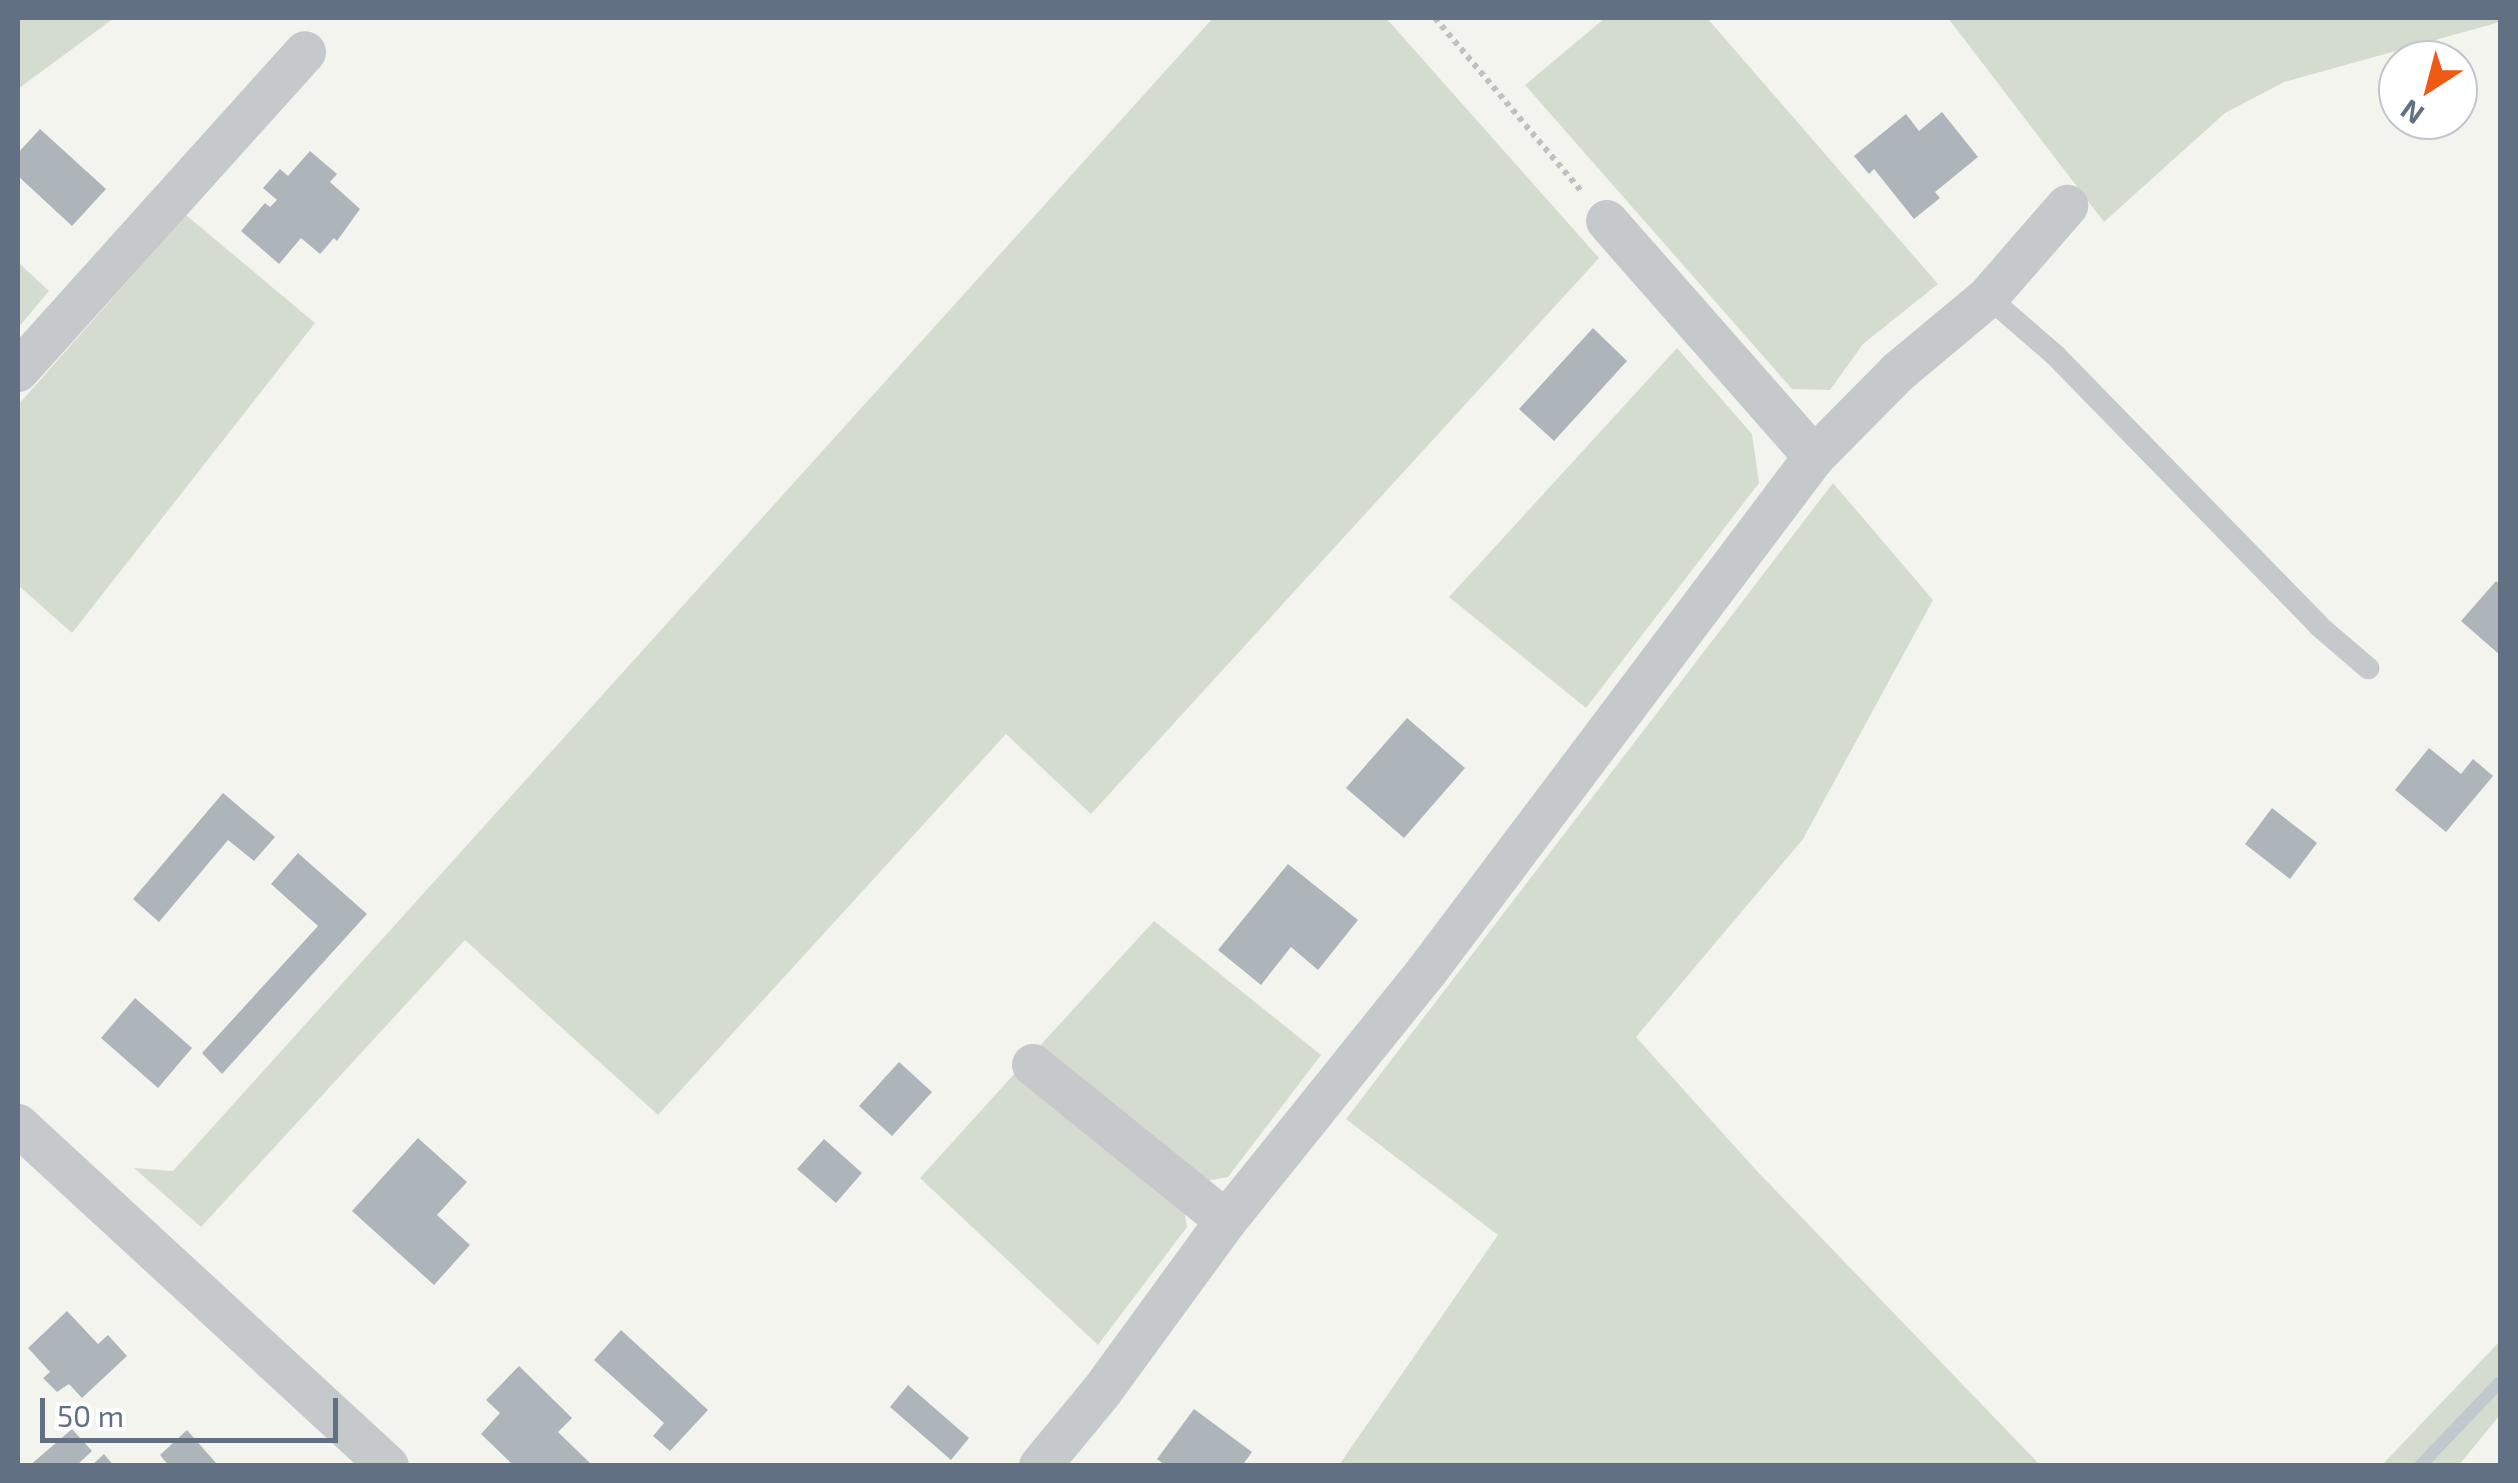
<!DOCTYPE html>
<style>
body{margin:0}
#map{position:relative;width:2518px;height:1483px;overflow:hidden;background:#f4f4ef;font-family:"Exo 2",sans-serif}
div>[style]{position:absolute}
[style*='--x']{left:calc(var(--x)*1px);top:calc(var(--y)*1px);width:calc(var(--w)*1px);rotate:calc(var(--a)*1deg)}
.green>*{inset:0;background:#d4dcd0}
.stream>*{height:12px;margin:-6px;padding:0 6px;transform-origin:6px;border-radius:6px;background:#bfc9ce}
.building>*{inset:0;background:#aeb5ba}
.path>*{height:6px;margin-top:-3px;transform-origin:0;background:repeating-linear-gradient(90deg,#bfc0c2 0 5px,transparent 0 10px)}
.service>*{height:22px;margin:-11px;padding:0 11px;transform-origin:11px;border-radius:11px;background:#c6c9cc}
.minor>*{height:42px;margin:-21px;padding:0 21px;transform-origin:21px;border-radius:21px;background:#c6c9cc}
span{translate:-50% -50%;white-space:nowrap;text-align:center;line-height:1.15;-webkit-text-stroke:10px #fff;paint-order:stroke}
.frame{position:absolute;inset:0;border:20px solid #617183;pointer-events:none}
.north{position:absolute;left:2378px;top:40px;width:100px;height:100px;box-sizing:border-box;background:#fff;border:2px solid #c0c6cd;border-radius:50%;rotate:216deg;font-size:28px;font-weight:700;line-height:40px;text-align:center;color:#617183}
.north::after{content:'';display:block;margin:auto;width:35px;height:45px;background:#f05914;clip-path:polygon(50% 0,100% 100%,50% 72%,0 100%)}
.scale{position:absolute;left:40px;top:1398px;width:298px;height:45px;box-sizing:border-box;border:5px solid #617183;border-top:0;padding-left:12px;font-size:30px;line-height:35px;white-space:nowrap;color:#617183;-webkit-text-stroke:8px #fff;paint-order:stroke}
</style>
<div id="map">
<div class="green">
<div style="clip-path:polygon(18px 18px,114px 18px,18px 89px)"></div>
<div style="clip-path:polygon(1213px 18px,1386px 18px,1599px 258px,1091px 814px,1006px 734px,658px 1115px,465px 940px,201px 1227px,134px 1168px,173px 1171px)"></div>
<div style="clip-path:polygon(1605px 18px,1707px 18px,1938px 284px,1863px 344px,1830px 390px,1792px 389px,1525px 85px)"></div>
<div style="clip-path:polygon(1948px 18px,2500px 18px,2500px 22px,2284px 82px,2225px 113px,2104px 222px)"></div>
<div style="clip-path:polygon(186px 215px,315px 323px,72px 633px,18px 585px,18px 405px)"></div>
<div style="clip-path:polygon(18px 262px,49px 291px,18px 328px)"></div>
<div style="clip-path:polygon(1677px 348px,1752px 434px,1759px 483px,1586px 708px,1449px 597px)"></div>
<div style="clip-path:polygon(1833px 483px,1933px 600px,1803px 839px,1636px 1037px,1756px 1170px,2040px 1465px,1339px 1465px,1498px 1235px,1346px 1119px)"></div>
<div style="clip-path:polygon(1154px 921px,1321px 1055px,1228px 1177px,1201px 1182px,1037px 1049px)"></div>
<div style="clip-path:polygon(1016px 1072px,1183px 1204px,1187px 1227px,1098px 1345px,920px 1178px)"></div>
<div style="clip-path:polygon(2500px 1341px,2500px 1415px,2459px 1465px,2382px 1465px)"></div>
</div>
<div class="stream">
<div style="--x:2420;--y:1466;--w:116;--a:-46.4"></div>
</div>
<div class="building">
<div style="clip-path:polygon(1942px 112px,1978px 157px,1935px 192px,1940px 198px,1914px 219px,1874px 169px,1869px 174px,1854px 156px,1906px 114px,1919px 131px)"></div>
<div style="clip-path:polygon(40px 129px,106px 189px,72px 226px,18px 176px,18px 153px)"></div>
<div style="clip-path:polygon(310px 151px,337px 174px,330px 182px,360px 209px,337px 241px,334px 238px,320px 254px,301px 238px,279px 264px,241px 231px,265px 203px,270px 207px,277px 200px,263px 188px,280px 169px,288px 176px)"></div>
<div style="clip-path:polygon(1593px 328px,1627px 361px,1554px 441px,1519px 409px)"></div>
<div style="clip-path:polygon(2496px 581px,2500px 584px,2500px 655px,2461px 621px)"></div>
<div style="clip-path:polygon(1407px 718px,1465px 768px,1404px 838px,1346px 788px)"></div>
<div style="clip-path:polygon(2429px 748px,2461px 774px,2473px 759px,2493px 776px,2446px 832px,2395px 790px)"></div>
<div style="clip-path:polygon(223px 793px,275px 837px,254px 861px,228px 840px,159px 922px,133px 899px)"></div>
<div style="clip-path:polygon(2272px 808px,2317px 843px,2290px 879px,2245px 844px)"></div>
<div style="clip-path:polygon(298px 853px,367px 914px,222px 1074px,202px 1053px,318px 926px,271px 884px)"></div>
<div style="clip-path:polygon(1288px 864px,1358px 920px,1318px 970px,1291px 947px,1261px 985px,1218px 950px)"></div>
<div style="clip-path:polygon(135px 998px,192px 1048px,158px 1088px,101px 1038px)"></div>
<div style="clip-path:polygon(899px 1062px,932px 1092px,892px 1136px,859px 1106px)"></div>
<div style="clip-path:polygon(418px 1138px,467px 1182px,437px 1215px,470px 1245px,434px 1285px,352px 1211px)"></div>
<div style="clip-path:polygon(824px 1139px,862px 1173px,836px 1203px,797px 1169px)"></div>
<div style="clip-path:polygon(67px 1311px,98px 1344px,108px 1335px,127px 1356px,82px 1398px,69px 1384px,57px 1392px,43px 1378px,50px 1372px,28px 1348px)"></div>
<div style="clip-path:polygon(621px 1330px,708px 1410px,670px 1451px,653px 1436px,664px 1423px,594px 1360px)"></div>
<div style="clip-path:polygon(519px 1366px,572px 1418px,558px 1432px,593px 1466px,514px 1466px,481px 1434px,500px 1413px,486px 1400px)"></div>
<div style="clip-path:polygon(908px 1385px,969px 1438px,951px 1460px,890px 1407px)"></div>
<div style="clip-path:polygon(1194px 1409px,1252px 1452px,1242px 1466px,1166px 1466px,1157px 1459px)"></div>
<div style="clip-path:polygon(72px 1429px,92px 1451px,76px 1466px,29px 1466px)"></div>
<div style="clip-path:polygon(187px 1430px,216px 1463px,213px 1466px,169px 1466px,160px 1455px)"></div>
<div style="clip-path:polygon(104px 1454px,114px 1466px,91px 1466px)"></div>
</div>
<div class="path">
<div style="--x:1435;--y:18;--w:229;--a:49.8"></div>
</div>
<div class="service">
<div style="--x:1988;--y:297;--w:89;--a:40.9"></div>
<div style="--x:2055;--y:355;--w:378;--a:45.7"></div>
<div style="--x:2319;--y:626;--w:65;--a:40.6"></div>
</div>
<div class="minor">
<div style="--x:1607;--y:221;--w:314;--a:48.7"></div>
<div style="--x:18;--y:371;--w:429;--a:-48"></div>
<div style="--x:1033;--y:1065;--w:248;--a:38.9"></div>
<div style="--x:18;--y:1125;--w:503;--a:42.66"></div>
<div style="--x:1040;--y:1466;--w:97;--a:-50.4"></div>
<div style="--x:1102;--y:1391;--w:210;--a:-53.9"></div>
<div style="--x:1226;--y:1221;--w:321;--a:-51.2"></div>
<div style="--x:1427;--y:971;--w:643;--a:-53.02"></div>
<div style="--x:1814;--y:457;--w:120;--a:-45.3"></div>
<div style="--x:1898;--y:372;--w:117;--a:-39.8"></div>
<div style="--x:1988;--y:297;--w:121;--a:-49"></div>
</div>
<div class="frame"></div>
<div class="north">N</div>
<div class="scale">50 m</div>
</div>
